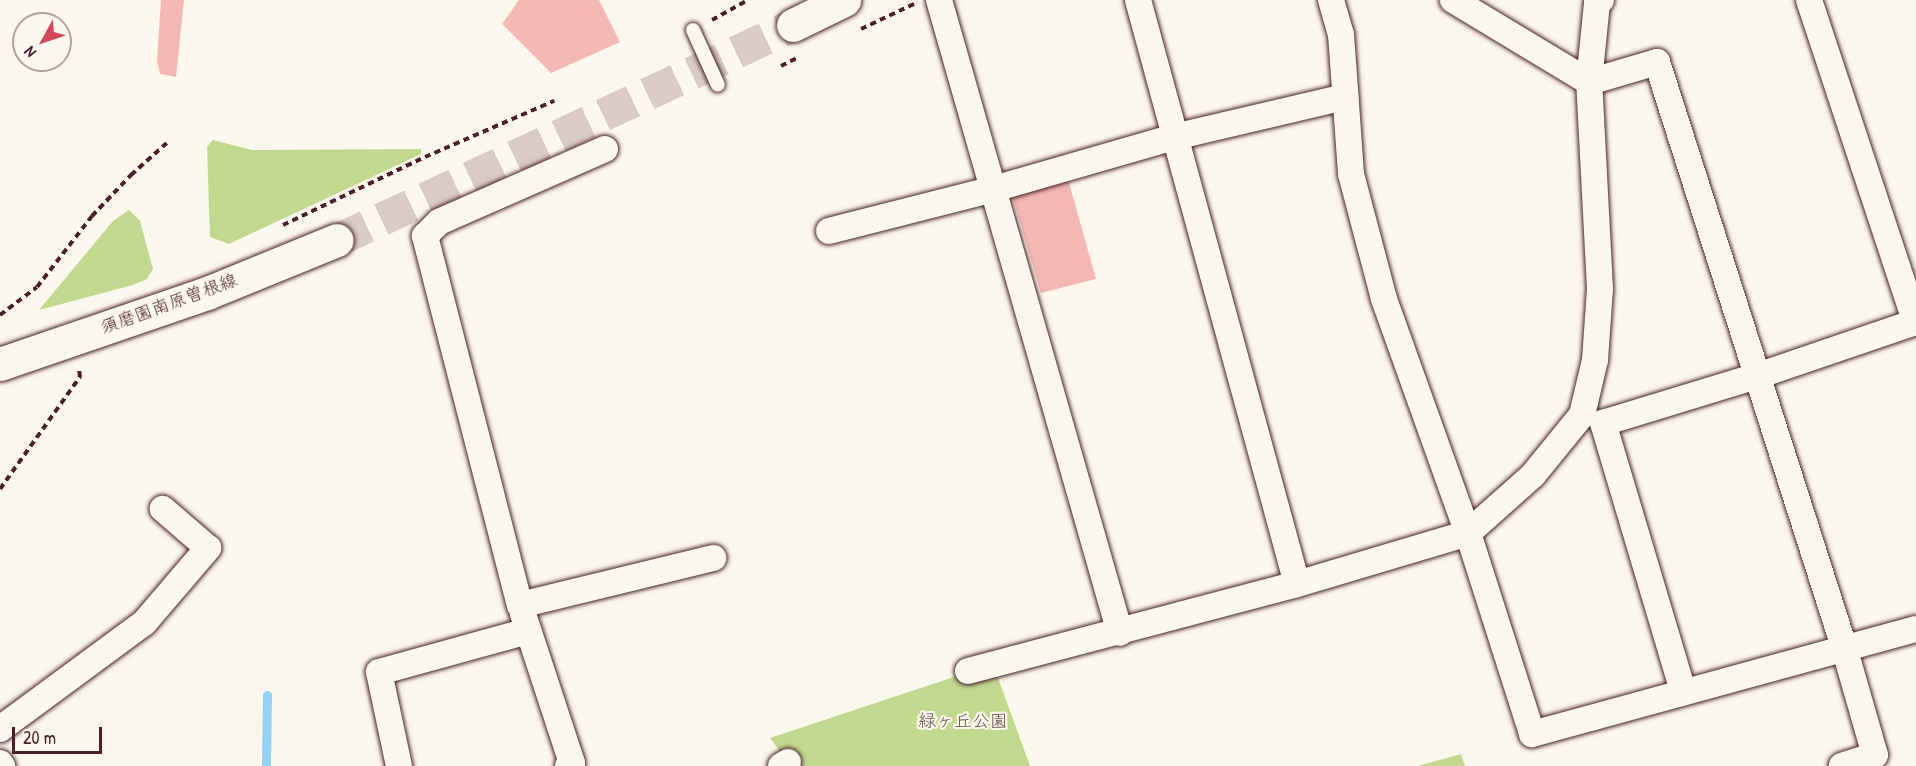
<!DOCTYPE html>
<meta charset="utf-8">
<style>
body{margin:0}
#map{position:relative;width:1916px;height:766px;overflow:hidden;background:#fbf7ec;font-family:"Patrick Hand","Klee One",sans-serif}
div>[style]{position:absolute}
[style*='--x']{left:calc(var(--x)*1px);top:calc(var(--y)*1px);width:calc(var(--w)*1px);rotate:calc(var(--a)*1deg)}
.green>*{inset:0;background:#c0d98f}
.stream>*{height:9px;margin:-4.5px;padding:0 4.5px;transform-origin:4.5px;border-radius:4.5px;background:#93d2f4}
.building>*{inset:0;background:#f3b8b4}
.secondary-tunnel>*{height:33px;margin-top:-16.5px;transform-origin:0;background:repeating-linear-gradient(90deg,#d8ccc5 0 33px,transparent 0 49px)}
.path>*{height:4px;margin-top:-2px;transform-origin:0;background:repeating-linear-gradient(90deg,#4a1f2b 0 6px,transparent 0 10.5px)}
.roads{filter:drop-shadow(0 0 2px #4a1f2b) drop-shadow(0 0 2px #4a1f2b)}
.lane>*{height:14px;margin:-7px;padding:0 7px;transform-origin:7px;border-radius:7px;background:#fbf7ec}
.street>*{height:26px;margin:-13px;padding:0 13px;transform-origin:13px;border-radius:13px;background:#fbf7ec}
.secondary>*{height:33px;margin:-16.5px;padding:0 16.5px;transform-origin:16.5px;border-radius:16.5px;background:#fbf7ec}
span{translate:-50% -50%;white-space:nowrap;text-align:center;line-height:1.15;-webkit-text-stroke:4.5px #fbf7ec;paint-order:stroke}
.street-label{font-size:18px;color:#4a1f2b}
.park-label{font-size:18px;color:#684e44}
.north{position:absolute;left:12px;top:12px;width:60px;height:60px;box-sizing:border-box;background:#fbf7ec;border:2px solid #b4a19f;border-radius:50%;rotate:230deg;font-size:16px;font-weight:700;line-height:24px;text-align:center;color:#4a1f2b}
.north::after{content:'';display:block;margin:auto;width:21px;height:27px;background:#d1495b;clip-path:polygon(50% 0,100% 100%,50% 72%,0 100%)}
.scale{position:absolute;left:12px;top:727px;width:90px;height:27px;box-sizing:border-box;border:3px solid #4a1f2b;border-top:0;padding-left:8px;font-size:18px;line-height:21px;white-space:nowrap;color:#4a1f2b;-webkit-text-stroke:4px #fbf7ec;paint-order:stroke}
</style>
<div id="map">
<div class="green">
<div style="clip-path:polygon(213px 140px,252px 150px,421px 149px,421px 154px,229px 244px,210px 237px,207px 147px)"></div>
<div style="clip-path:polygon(129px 210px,140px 221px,153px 269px,147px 279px,133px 285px,39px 310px,113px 221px)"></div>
<div style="clip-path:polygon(993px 664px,1030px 766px,791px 766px,770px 738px)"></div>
<div style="clip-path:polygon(1461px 754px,1465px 766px,1418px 766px)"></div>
</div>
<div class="stream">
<div style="--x:266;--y:766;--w:71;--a:-89.2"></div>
</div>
<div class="building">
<div style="clip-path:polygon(161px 0,184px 0,176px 77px,160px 74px,157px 61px)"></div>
<div style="clip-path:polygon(519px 0,599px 0,620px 42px,551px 73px,502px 24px)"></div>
<div style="clip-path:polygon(1068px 179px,1096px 279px,1041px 293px,1012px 195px)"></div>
</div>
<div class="secondary-tunnel">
<div style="--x:337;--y:240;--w:504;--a:-25.24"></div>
</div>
<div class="path">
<div style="--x:712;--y:20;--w:41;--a:-29.1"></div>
<div style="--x:861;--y:29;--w:59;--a:-25.3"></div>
<div style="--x:781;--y:66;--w:20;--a:-27"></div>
<div style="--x:283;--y:225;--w:157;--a:-25.6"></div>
<div style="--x:425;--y:157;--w:141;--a:-23.5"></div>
<div style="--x:0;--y:315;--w:46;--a:-37.1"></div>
<div style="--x:37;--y:287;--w:90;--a:-52.2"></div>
<div style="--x:92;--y:216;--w:57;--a:-46.4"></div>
<div style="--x:131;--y:175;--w:51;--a:-41.8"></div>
<div style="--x:0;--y:489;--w:138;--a:-54.5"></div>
<div style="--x:80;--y:377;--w:8;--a:-97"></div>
</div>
<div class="roads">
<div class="lane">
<div style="--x:693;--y:30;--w:60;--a:65.6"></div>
</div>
<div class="street">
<div style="--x:939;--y:0;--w:658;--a:74.04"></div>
<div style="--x:1138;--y:0;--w:605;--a:74.77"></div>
<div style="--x:1331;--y:0;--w:35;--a:74"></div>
<div style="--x:1341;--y:34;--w:140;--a:85.9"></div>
<div style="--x:1351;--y:174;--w:129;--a:75.2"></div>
<div style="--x:1384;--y:299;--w:249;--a:70.3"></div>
<div style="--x:1468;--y:533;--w:211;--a:72.3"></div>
<div style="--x:1532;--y:734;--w:398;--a:-15.3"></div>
<div style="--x:1601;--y:0;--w:5;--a:143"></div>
<div style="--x:1597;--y:3;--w:79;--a:95.8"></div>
<div style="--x:1589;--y:82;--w:71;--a:-16.4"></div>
<div style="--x:1657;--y:62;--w:614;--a:72.27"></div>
<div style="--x:1844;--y:647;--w:112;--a:74"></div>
<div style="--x:1875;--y:755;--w:35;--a:162"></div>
<div style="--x:1809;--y:0;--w:340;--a:71.7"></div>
<div style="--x:605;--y:149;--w:181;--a:156.3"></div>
<div style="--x:439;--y:222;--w:20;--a:135"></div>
<div style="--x:425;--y:236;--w:381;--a:75.6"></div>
<div style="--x:520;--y:605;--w:199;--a:-13.7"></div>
<div style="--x:829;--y:231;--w:170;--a:-14.3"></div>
<div style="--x:994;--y:189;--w:187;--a:-16.1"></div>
<div style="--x:1174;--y:137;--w:176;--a:-13.2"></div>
<div style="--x:523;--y:614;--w:157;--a:71.8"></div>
<div style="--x:572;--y:763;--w:5;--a:143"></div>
<div style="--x:968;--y:671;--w:340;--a:-14.8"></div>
<div style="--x:1297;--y:584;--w:178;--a:-16.6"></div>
<div style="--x:1468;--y:533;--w:87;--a:-41.7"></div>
<div style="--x:1533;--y:475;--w:77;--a:-50.8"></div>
<div style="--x:1582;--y:415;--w:57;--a:-76.7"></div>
<div style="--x:1595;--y:360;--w:71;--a:-86"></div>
<div style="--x:1600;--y:289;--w:207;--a:-93"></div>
<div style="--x:1589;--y:82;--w:159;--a:-148.9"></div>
<div style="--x:1683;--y:691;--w:280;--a:-106.6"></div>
<div style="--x:1603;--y:423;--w:161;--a:-17"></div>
<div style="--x:1757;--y:376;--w:168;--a:-18.8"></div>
<div style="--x:0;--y:729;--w:179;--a:-36.4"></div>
<div style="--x:144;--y:623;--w:99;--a:-49.5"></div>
<div style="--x:208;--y:548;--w:60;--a:-139.1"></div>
<div style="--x:0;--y:763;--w:4;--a:56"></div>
<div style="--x:399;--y:766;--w:96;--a:-102"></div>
<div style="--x:379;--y:672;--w:155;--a:-15.4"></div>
<div style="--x:781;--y:766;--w:8;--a:-30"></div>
</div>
<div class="secondary">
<div style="--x:793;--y:25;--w:57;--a:-26.1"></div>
<div style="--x:0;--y:364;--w:219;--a:-18.9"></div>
<div style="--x:207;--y:293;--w:140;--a:-22.2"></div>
</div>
</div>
<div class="street-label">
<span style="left:169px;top:304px;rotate:-20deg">須磨園南原曽根線</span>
</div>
<div class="park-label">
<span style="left:963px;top:721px">緑ヶ丘公園</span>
</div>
<div class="north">N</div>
<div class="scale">20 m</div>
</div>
